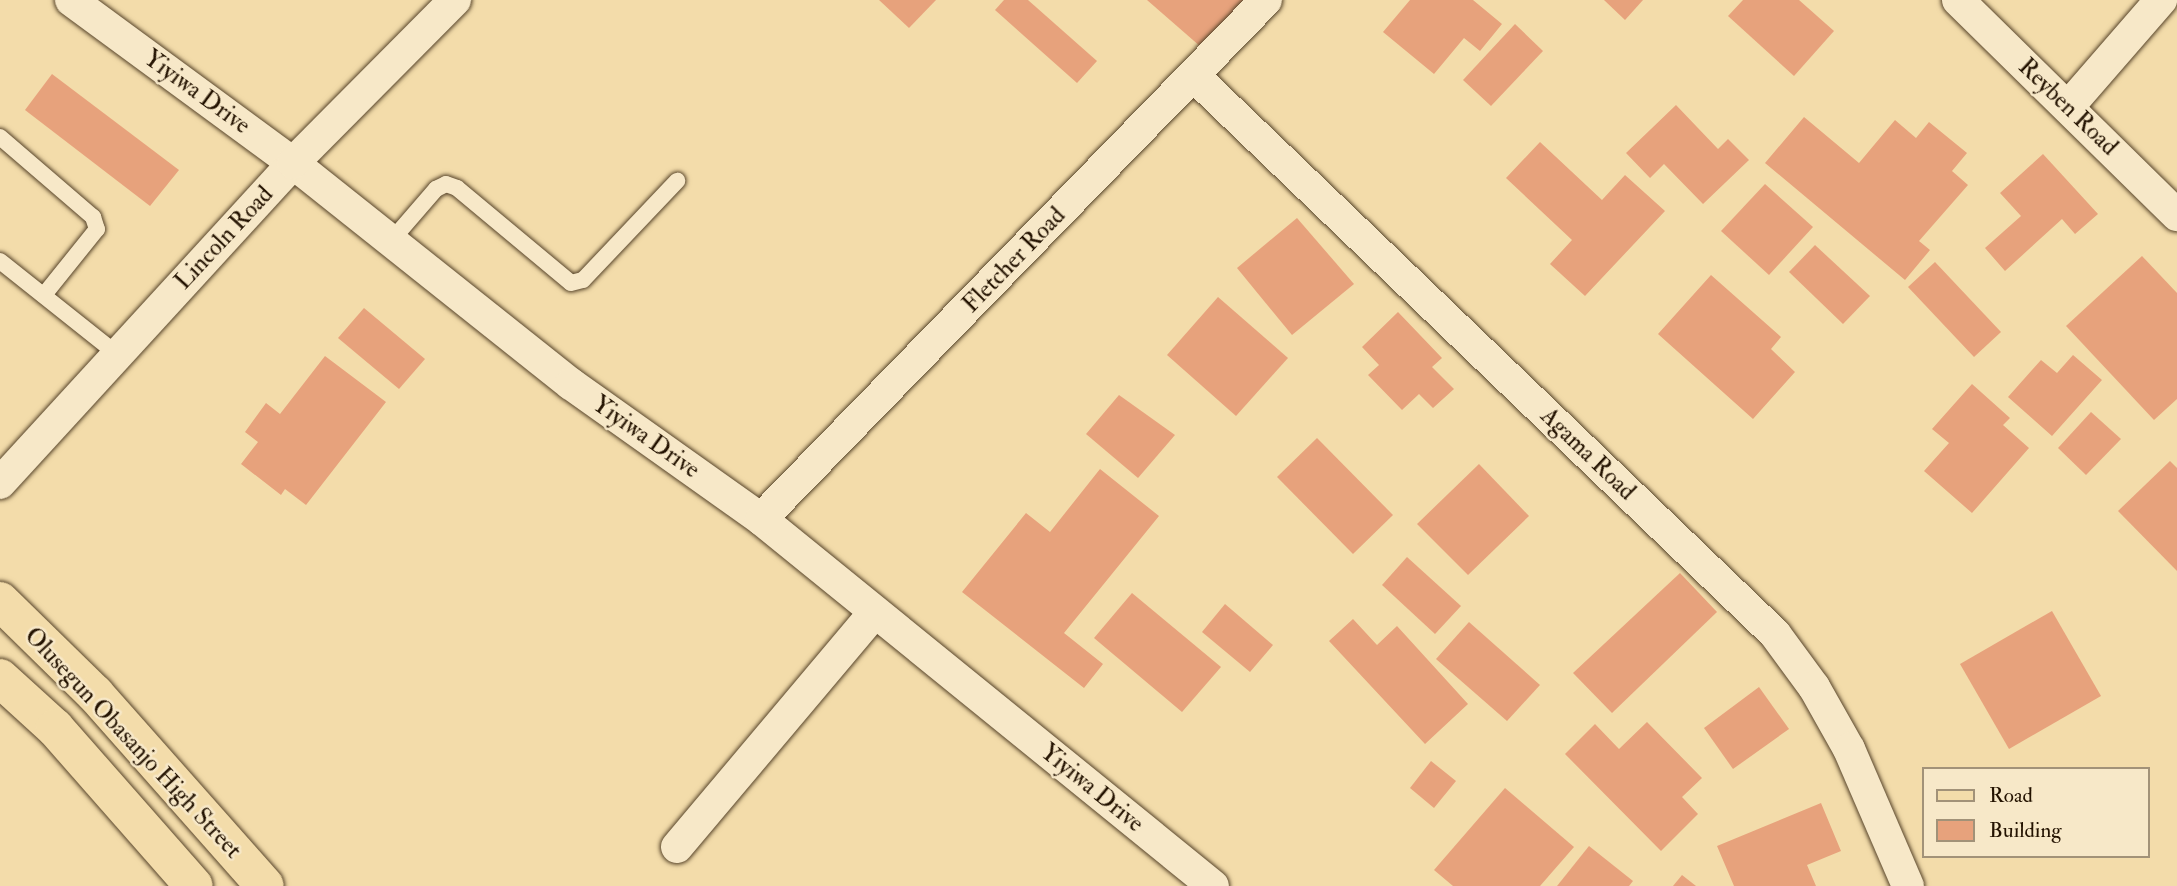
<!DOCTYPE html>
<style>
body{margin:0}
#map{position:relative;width:2177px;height:886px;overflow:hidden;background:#f3dcaa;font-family:"IM FELL Double Pica",serif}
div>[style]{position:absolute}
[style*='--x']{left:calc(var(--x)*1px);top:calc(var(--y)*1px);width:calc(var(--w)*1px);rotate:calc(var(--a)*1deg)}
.building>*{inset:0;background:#e7a27c}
.roads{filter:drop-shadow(0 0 2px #57442a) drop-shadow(0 0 2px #57442a)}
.lane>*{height:16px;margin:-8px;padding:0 8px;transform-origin:8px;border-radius:8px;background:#f7e8c8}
.street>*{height:32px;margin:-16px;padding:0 16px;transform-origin:16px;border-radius:16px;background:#f7e8c8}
.primary>*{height:38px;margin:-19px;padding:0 19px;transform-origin:19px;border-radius:19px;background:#f3dcaa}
span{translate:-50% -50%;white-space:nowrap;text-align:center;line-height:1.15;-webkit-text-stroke:5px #f7e8c8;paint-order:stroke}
.street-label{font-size:24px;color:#231200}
.legend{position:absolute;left:1922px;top:767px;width:228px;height:91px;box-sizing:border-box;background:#f7e8c8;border:2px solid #a29278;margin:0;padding:9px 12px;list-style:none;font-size:21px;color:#231200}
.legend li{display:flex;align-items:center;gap:14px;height:35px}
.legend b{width:35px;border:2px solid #a29278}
</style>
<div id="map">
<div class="building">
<div style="clip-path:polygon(879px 0,936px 0,909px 28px)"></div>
<div style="clip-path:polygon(1004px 0,1028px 0,1097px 61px,1077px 83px,995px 10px)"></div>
<div style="clip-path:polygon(1147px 0,1256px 0,1209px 54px)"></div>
<div style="clip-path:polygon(1410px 0,1473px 0,1502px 24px,1480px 51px,1464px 38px,1434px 74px,1383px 32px)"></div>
<div style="clip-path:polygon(1604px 0,1643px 0,1625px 20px)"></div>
<div style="clip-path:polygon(1743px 0,1799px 0,1834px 31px,1794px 76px,1728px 16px)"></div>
<div style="clip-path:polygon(1515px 24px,1543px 51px,1491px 106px,1463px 80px)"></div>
<div style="clip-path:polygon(52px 74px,179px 170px,150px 206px,25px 110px)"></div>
<div style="clip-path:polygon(1676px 105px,1718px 149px,1728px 139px,1749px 160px,1703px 204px,1664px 164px,1650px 178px,1626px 153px)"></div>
<div style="clip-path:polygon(1804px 117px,1859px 163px,1895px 120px,1916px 138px,1929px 122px,1967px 153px,1952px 171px,1968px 185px,1919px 241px,1930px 250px,1905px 280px,1765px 163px)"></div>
<div style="clip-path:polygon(1540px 142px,1602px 200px,1625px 175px,1665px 211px,1585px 296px,1550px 264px,1572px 240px,1506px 178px)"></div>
<div style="clip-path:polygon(2043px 154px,2098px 214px,2075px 234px,2062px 219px,2005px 271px,1985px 248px,2021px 216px,2000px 193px)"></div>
<div style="clip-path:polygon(1765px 184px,1813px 227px,1769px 275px,1721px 231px)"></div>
<div style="clip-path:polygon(1297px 218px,1354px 284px,1292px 335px,1237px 268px)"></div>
<div style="clip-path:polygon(1815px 245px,1870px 296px,1843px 324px,1789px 272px)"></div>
<div style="clip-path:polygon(2142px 256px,2177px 293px,2177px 399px,2154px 420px,2066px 326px)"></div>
<div style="clip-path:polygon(1935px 262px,2001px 332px,1974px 357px,1908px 287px)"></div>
<div style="clip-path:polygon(1711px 275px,1781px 337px,1771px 349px,1795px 372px,1753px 419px,1658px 334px)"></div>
<div style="clip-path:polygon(1218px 297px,1288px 358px,1236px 416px,1167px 355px)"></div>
<div style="clip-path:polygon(364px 308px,425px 359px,399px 389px,338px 338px)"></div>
<div style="clip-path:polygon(1398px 312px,1442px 358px,1432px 367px,1454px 389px,1433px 408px,1419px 394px,1402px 410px,1368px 375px,1379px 365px,1362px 347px)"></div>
<div style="clip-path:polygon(2073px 355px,2102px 380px,2052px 436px,2008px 397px,2041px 360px,2057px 373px)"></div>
<div style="clip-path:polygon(325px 356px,386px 402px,306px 505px,285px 489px,281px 495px,241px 464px,258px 442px,245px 432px,266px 403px,280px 414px)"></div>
<div style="clip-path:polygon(1972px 384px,2010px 418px,2003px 425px,2029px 448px,1972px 513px,1924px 471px,1949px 443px,1932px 429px)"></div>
<div style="clip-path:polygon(1119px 395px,1175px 435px,1138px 478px,1086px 434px)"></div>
<div style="clip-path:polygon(2091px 412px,2121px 439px,2086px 475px,2058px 448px)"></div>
<div style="clip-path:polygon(1317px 438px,1393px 515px,1353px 554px,1277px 477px)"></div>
<div style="clip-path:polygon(2170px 461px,2177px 468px,2177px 571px,2118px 511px)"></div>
<div style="clip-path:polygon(1479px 464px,1529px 516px,1468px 575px,1417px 524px)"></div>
<div style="clip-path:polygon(1100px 469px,1159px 516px,1064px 633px,1103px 664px,1084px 688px,962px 592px,1026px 513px,1050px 532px)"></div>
<div style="clip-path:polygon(1407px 557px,1461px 606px,1435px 634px,1382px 585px)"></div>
<div style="clip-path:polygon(1680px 573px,1717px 612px,1612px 713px,1573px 673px)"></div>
<div style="clip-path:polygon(1132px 593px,1221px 667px,1182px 712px,1094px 638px)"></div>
<div style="clip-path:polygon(1225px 604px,1273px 645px,1250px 672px,1202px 632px)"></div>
<div style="clip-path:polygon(2052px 611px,2101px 696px,2009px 749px,1960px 664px)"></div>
<div style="clip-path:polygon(1353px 619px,1377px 645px,1397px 626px,1468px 704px,1425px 744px,1329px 641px)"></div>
<div style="clip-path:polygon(1469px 622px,1540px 685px,1507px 721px,1436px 659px)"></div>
<div style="clip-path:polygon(1759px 687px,1789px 729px,1733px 769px,1704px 728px)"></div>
<div style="clip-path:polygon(1647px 722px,1702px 778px,1682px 797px,1698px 814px,1661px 851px,1565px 754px,1595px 724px,1619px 749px)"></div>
<div style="clip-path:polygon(1431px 761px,1456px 781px,1434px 808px,1410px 788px)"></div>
<div style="clip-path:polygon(1505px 788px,1574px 847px,1540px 886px,1453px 886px,1434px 870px)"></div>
<div style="clip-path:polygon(1821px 803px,1841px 851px,1807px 865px,1816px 886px,1734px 886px,1717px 846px)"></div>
<div style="clip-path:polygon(1589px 846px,1633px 881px,1629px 886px,1557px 886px)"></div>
<div style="clip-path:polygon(1682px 875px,1696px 886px,1673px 886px)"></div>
</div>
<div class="roads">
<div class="lane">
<div style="--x:0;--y:137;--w:123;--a:40.7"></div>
<div style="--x:93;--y:217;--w:13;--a:72"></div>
<div style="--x:97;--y:229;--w:85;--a:128.8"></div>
<div style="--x:391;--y:241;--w:69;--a:-49.1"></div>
<div style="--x:436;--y:189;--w:11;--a:-27"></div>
<div style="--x:446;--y:184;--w:12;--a:20"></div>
<div style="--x:457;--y:188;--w:148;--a:39.8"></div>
<div style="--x:571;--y:283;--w:12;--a:-14"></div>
<div style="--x:583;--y:280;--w:137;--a:-46.5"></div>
<div style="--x:0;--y:261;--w:151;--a:38.5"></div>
</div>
<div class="street">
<div style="--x:71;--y:0;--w:275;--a:36.3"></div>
<div style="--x:293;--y:163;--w:355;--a:38.5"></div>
<div style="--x:571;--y:384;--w:233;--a:35.4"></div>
<div style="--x:761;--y:519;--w:582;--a:39.07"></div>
<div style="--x:1958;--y:0;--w:307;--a:44.5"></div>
<div style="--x:1194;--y:76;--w:806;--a:43.84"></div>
<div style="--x:1775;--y:634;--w:66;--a:53.7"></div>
<div style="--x:1814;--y:687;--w:71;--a:60.6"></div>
<div style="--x:1849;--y:749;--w:149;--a:66.7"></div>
<div style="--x:2068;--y:107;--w:142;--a:-49"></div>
<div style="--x:0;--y:483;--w:434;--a:-47.5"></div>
<div style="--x:293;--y:163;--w:230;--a:-45.2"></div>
<div style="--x:761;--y:519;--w:724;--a:-45.78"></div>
<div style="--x:677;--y:847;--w:307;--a:-49.9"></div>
</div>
<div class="primary">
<div style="--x:0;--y:601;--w:133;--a:44.4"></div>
<div style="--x:95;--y:694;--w:256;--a:48.5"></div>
<div style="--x:0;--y:678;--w:74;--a:42.3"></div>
<div style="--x:55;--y:728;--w:210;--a:48.7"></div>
</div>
</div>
<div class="street-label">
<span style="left:197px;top:92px;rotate:36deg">Yiyiwa Drive</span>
<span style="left:2068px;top:107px;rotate:44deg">Reyben Road</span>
<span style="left:224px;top:238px;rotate:-47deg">Lincoln Road</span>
<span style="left:1014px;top:260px;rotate:-46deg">Fletcher Road</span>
<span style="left:646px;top:437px;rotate:35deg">Yiyiwa Drive</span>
<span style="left:1588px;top:454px;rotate:44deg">Agama Road</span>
<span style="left:133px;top:743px;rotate:47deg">Olusegun Obasanjo High Street</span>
<span style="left:1092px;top:788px;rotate:39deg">Yiyiwa Drive</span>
</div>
<ul class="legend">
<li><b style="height:9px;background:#f3dcaa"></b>Road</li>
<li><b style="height:19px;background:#e7a27c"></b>Building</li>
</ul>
</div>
